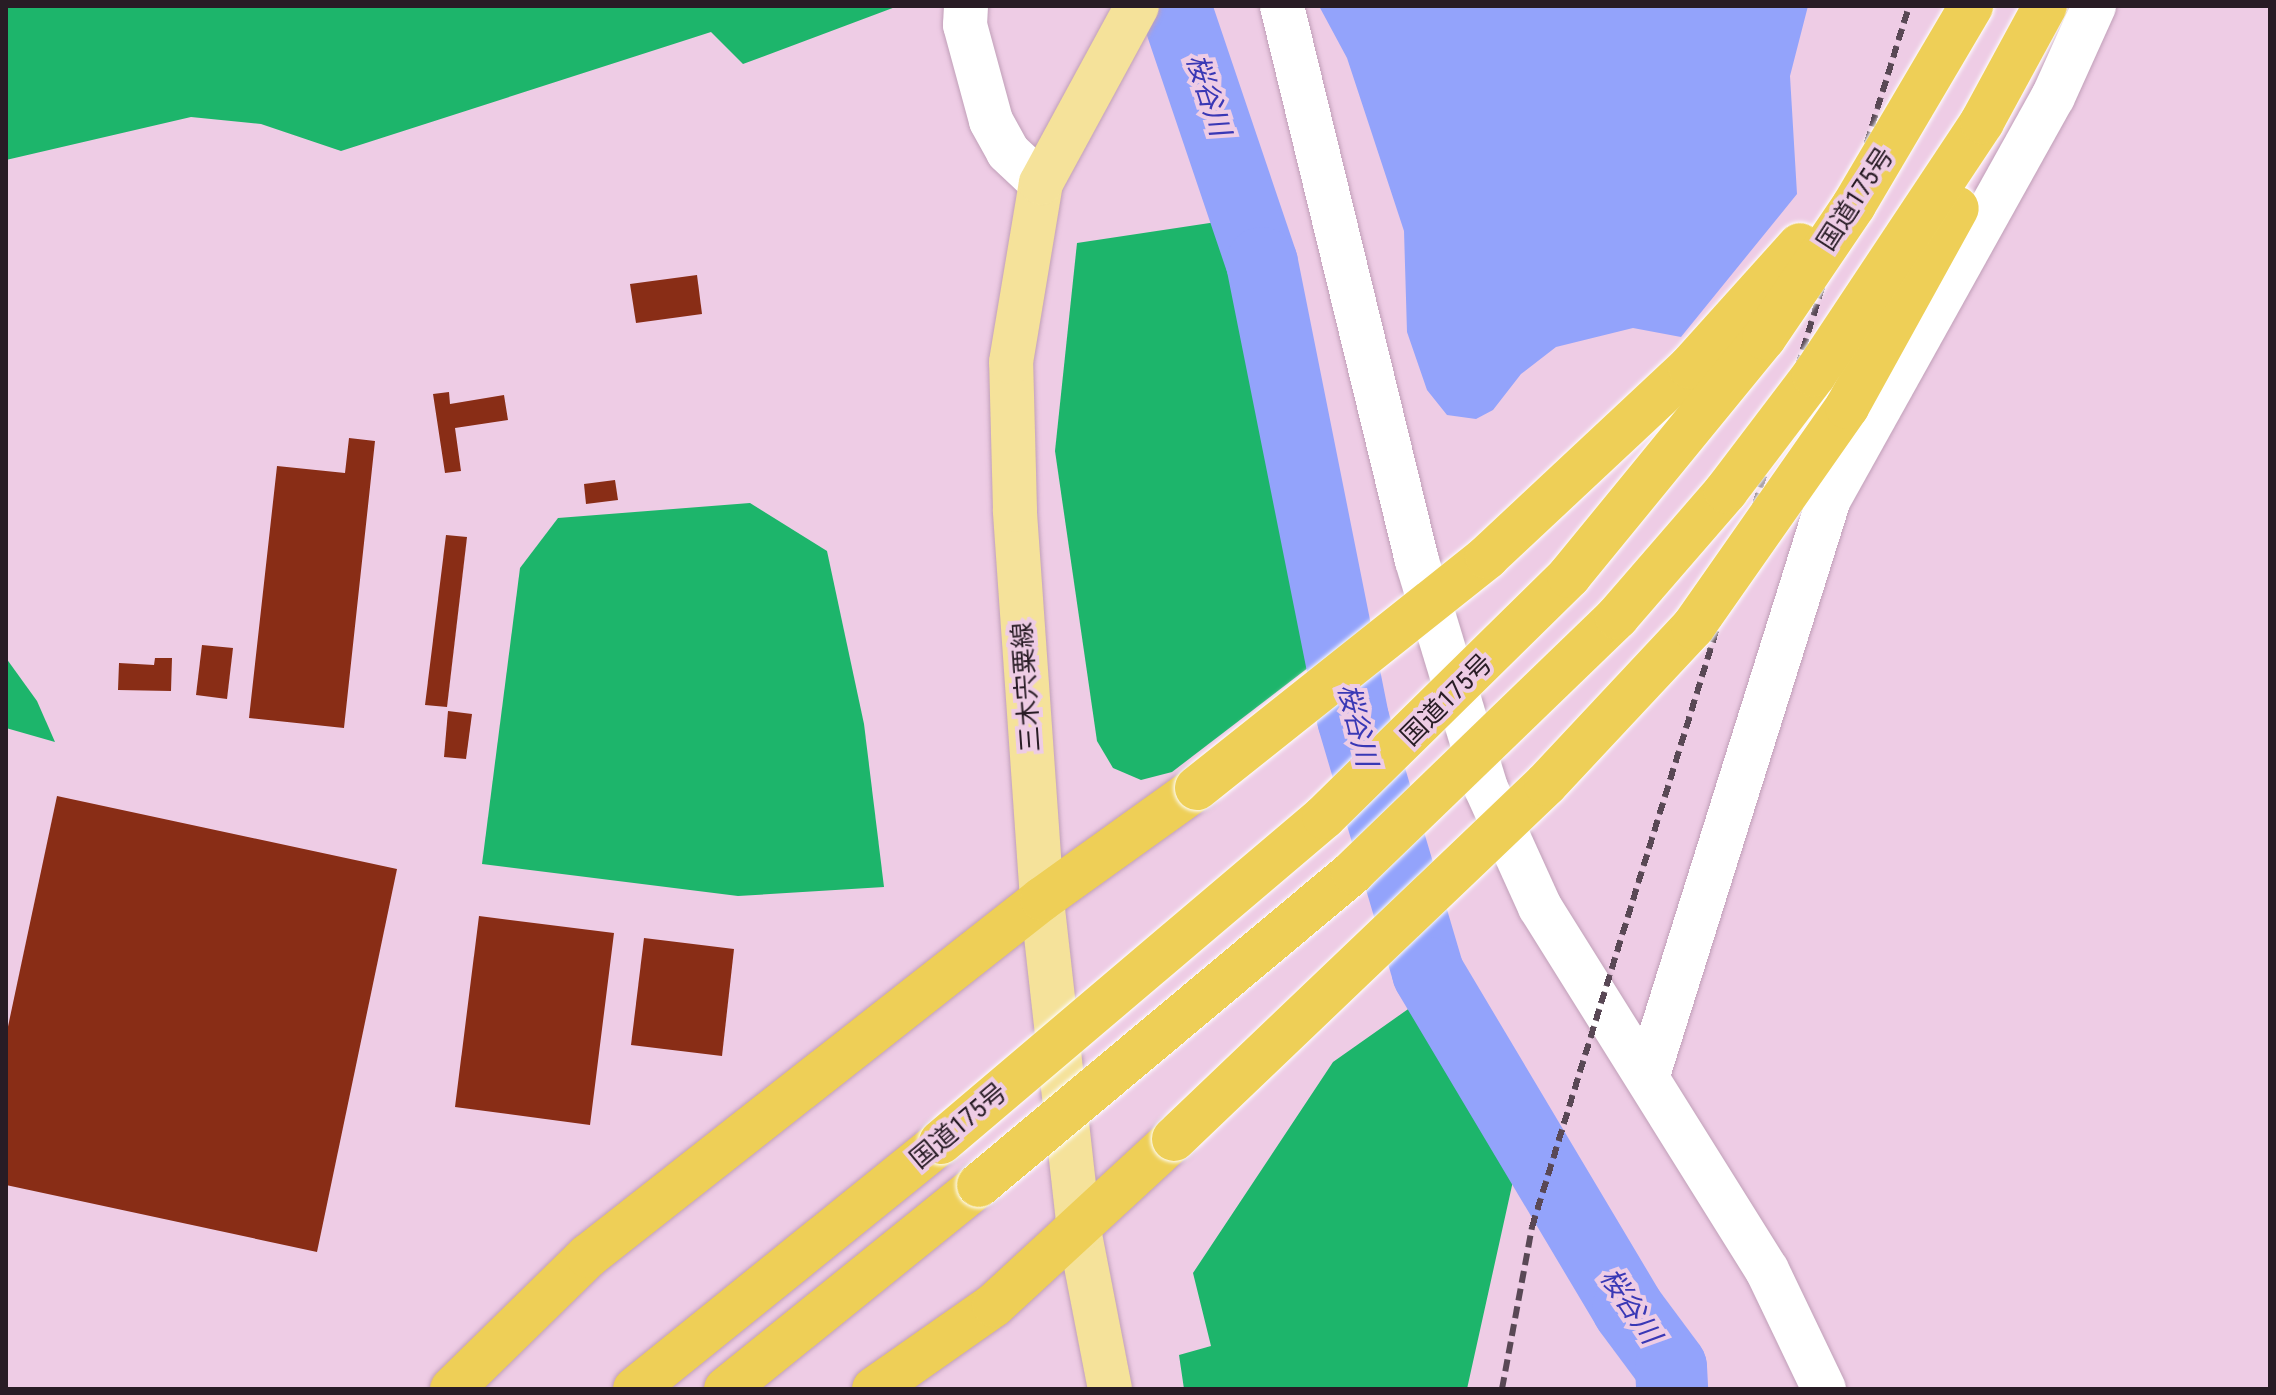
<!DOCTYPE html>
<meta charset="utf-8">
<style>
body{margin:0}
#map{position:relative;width:2276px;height:1395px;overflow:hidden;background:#eecce5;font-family:"Roboto Condensed","Noto Sans JP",sans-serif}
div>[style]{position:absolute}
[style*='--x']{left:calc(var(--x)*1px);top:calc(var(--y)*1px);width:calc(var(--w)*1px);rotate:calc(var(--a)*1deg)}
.forest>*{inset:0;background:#1db56b}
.water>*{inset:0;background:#93a3fb}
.river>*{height:72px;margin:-36px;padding:0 36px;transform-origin:36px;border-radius:36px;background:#93a3fb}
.building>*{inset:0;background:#892d16}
.roads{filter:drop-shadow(0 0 2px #c09fb8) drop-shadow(0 0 2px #c09fb8)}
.minor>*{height:44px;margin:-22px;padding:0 22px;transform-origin:22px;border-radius:22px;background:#fff}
.major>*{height:44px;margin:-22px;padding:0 22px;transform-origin:22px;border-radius:22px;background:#f5e29a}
.highway>*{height:44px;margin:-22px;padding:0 22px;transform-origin:22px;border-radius:22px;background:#eecf57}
.rail>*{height:6px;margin-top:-3px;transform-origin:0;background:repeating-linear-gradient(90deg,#594855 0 12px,transparent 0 18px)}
.bridges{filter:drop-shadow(0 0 2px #fff) drop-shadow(0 0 2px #fff)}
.highway-bridge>*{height:44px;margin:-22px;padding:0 22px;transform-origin:22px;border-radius:22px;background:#eecf57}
span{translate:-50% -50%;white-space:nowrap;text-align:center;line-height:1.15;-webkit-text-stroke:8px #eecce5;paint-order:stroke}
.street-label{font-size:26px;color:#281c25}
.water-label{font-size:28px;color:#3938b5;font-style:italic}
.frame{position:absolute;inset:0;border:8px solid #281c25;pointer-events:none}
</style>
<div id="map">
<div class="forest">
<div style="clip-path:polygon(6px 6px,898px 6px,743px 64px,711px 32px,341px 151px,261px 124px,191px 117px,6px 160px)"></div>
<div style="clip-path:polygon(1223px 221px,1273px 400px,1317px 661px,1172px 772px,1141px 780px,1113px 768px,1097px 741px,1055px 451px,1077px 243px)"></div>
<div style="clip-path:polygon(750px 503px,827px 551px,864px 724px,884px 887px,738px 896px,482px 864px,520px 568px,558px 518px)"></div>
<div style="clip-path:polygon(6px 658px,37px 701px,55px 742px,6px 728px)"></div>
<div style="clip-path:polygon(1421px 1000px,1513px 1181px,1467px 1389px,1184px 1389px,1179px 1355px,1211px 1346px,1193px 1273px,1333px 1062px)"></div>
</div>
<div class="water">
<div style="clip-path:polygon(1319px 6px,1808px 6px,1790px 76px,1797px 194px,1681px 337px,1633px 328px,1556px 347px,1521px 374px,1493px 410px,1476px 419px,1447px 415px,1427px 390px,1407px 332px,1404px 231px,1347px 58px)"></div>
</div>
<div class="river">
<div style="--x:1175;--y:6;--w:271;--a:71.3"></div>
<div style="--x:1262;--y:263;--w:465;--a:78.7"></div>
<div style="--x:1353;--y:719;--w:265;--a:73.5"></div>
<div style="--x:1428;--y:973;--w:391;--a:59.2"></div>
<div style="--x:1628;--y:1309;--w:72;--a:53.4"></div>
<div style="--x:1671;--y:1367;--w:22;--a:87"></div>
</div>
<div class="building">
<div style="clip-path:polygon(697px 275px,702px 314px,636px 323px,630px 284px)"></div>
<div style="clip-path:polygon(449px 392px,450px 404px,504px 395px,508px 420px,455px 428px,461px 471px,445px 473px,433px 394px)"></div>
<div style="clip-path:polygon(349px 438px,375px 441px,344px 728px,249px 718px,277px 466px,345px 473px)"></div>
<div style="clip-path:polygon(615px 480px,618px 500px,586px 504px,584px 484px)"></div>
<div style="clip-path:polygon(446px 535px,467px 537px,447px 707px,425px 705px)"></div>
<div style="clip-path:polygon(202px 645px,233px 648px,227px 699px,196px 695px)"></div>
<div style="clip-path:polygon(155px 658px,172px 658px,171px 691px,118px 690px,119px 663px,154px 665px)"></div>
<div style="clip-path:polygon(448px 711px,472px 714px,466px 759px,444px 757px)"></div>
<div style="clip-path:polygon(57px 796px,397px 869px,317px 1252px,6px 1185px,6px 1036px)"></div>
<div style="clip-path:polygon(479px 916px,614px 933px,590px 1125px,455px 1107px)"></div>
<div style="clip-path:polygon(644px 938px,734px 949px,722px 1056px,631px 1045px)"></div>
</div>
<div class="roads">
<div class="minor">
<div style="--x:966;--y:6;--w:19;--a:93"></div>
<div style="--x:965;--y:25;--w:99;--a:74.8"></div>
<div style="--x:991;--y:121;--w:35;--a:61"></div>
<div style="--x:1008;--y:152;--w:45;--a:43.2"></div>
<div style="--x:1282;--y:6;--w:571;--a:76.33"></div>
<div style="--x:1417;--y:561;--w:237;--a:73.1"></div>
<div style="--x:1486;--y:788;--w:131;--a:65.6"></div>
<div style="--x:1540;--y:907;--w:428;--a:58"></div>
<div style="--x:1767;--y:1270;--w:132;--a:64.4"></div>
<div style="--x:1648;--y:1075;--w:604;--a:-72.56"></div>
<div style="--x:1829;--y:499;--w:460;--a:-60.9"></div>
<div style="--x:2053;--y:97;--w:100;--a:-65.7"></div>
</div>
<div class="major">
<div style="--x:1110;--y:1389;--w:162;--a:-101"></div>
<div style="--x:1079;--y:1230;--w:333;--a:-96.4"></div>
<div style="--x:1042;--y:899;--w:390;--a:-94"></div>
<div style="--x:1015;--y:510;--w:148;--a:-91.5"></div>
<div style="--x:1011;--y:362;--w:181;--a:-80.5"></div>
<div style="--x:1041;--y:183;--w:201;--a:-61.5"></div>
</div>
<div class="highway">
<div style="--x:452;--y:1389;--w:190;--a:-44.4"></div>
<div style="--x:588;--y:1256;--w:578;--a:-38.18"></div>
<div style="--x:1042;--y:899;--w:191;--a:-35.6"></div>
<div style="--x:635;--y:1389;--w:393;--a:-38.9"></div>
<div style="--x:726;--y:1389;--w:325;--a:-38.9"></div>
<div style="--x:874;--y:1389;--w:146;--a:-35"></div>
<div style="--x:994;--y:1305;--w:245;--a:-42.7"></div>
</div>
</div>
<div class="rail">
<div style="--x:1502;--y:1389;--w:165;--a:-79.5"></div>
<div style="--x:1532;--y:1227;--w:1278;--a:-72.84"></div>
</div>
<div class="bridges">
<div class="highway-bridge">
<div style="--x:1197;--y:788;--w:371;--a:-38.5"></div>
<div style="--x:1487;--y:557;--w:278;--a:-43.1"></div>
<div style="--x:1690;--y:367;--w:164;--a:-48"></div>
<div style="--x:1174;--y:1139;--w:514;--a:-43.66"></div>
<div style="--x:1546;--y:784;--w:215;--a:-46.9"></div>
<div style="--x:1693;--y:627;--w:269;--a:-55"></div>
<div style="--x:1847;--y:407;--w:227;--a:-61.1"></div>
<div style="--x:941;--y:1142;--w:502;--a:-40.32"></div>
<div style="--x:1324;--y:817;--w:344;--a:-44.5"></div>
<div style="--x:1569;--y:576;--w:308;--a:-50.7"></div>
<div style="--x:1764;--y:338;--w:161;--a:-55.9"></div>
<div style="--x:1854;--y:205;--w:231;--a:-59.5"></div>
<div style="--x:979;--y:1185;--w:488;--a:-39.9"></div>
<div style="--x:1353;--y:872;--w:367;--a:-44"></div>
<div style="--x:1617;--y:617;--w:167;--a:-49.1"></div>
<div style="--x:1726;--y:491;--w:146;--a:-52.8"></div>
<div style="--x:1814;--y:375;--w:304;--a:-56.4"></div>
<div style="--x:1982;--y:122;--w:132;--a:-61.5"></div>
</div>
</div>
<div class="street-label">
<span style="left:1856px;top:199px;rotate:-57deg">国道175号</span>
<span style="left:1027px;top:687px;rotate:-94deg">三木宍粟線</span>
<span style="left:1447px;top:700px;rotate:-45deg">国道175号</span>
<span style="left:959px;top:1126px;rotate:-40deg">国道175号</span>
</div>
<div class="water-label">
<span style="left:1208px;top:95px;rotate:72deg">桜谷川</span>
<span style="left:1357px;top:725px;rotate:76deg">桜谷川</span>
<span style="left:1630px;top:1306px;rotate:56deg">桜谷川</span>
</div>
<div class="frame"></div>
</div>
